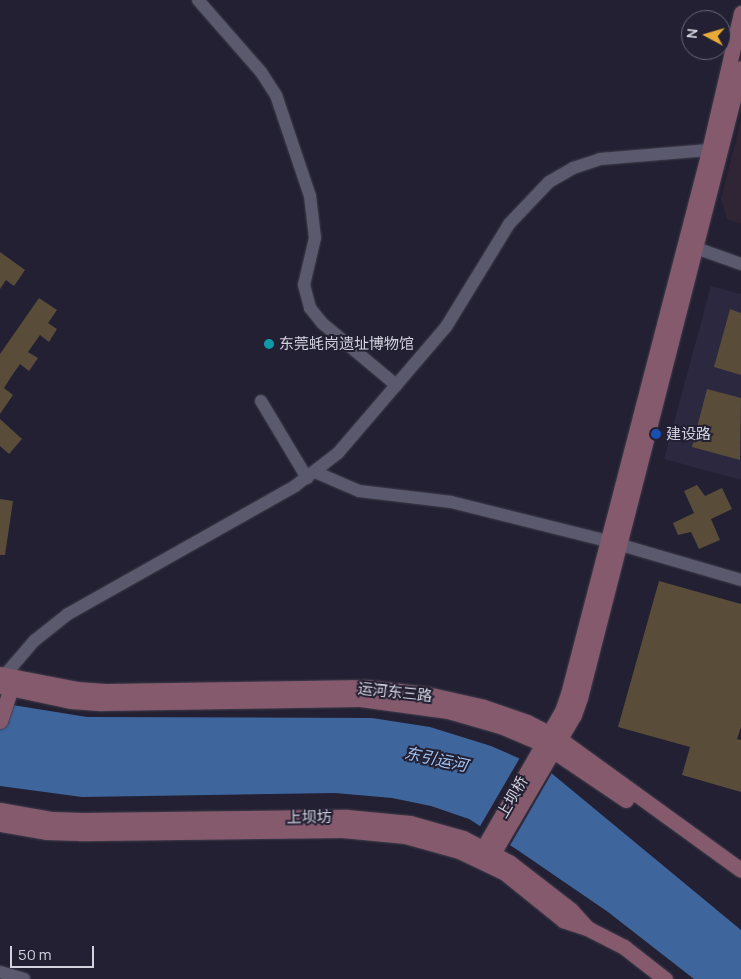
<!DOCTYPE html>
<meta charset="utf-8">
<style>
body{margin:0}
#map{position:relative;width:741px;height:979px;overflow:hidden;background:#222032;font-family:Manrope,"Noto Sans SC",sans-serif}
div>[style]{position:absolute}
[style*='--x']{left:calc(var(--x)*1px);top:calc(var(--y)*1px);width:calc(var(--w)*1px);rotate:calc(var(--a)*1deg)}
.built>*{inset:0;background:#2b2840}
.education>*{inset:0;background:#302534}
.water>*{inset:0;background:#3f659d}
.pier>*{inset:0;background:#222032}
.building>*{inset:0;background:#594d3a}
.roads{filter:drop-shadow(0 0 1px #403d4c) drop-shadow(0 0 1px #403d4c)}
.street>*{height:12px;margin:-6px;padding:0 6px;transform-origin:6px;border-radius:6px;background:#5b596e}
.secondary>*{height:15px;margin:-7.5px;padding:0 7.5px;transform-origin:7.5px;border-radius:7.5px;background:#865a6d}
.dots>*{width:14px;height:14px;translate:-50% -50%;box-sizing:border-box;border:2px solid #222032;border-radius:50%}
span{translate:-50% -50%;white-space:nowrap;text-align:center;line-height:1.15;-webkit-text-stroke:4px #222032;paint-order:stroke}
.poi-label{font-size:15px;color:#d3d2de}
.left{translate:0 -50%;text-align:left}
.street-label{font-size:15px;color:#d3d2de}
.water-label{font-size:16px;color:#a2c3f4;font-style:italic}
.north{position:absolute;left:681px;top:10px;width:50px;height:50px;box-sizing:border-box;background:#222032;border:1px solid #696777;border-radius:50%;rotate:276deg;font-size:14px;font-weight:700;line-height:20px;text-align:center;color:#d3d2de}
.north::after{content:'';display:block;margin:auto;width:18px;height:22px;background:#e9ab38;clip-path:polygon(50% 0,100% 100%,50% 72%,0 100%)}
.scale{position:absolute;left:10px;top:946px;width:84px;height:22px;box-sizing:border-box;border:2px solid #d3d2de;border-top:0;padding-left:6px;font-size:15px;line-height:18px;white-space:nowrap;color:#d3d2de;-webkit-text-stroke:4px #222032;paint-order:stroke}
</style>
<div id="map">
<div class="built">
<div style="clip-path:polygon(711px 286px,741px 294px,741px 480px,664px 459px)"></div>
</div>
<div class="education">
<div style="clip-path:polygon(741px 121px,741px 224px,727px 219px,721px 199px)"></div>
</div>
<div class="water">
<div style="clip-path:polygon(0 703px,87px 717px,372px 718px,430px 727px,491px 746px,550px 772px,741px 930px,741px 979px,694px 979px,608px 912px,516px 849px,469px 819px,431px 806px,392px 798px,335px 793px,82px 797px,0 786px)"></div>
</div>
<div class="pier">
<div style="clip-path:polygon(521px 756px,553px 771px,509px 847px,479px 828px)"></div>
</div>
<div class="building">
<div style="clip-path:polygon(0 252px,25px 270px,14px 286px,6px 280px,0 289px)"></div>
<div style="clip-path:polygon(39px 298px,57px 310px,48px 323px,57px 329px,49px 342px,40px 335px,28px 352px,38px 358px,29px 371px,20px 364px,11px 377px,4px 388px,13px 395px,0 414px,0 354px)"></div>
<div style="clip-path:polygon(730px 309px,741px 313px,741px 375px,714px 367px)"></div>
<div style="clip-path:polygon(707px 389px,741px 398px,740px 460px,692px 447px)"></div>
<div style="clip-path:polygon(0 419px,22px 439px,9px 454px,0 446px)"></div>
<div style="clip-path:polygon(697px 485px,705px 496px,722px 488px,732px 509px,711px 519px,720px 540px,699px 549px,691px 532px,678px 535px,673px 523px,694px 513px,684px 491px)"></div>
<div style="clip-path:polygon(0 499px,13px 501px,5px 555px,0 555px)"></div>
<div style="clip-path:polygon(659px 581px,741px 604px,741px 727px,737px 739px,741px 740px,741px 792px,682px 775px,690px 747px,618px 727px)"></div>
</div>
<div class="roads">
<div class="street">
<div style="--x:198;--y:0;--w:96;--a:48.8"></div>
<div style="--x:261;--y:72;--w:27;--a:57"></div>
<div style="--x:276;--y:95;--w:107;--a:71.4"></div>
<div style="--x:310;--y:196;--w:42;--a:83.2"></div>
<div style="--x:315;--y:238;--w:48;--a:103.2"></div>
<div style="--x:304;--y:285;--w:24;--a:75"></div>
<div style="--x:310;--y:308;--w:19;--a:51"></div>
<div style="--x:322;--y:323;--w:97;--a:40"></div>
<div style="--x:696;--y:248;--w:48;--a:19.6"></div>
<div style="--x:261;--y:401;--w:90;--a:59.1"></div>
<div style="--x:315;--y:472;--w:48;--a:23.4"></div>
<div style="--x:359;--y:491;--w:93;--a:6.8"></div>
<div style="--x:451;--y:502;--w:161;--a:14"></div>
<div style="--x:607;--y:541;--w:140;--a:16.2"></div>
<div style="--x:4;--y:676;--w:46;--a:-49.4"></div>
<div style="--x:34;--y:641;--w:43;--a:-38.5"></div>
<div style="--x:68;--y:614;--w:261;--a:-29.4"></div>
<div style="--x:295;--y:486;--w:54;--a:-37.5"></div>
<div style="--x:338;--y:453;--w:166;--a:-49.4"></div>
<div style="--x:446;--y:327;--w:121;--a:-58.5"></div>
<div style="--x:509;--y:224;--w:58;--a:-46.4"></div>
<div style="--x:549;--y:182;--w:28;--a:-30"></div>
<div style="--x:573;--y:168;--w:28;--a:-18"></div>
<div style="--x:600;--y:159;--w:109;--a:-4.7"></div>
<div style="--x:0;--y:972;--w:25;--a:16"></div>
</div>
<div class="secondary">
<div style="--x:0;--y:674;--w:78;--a:11"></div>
<div style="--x:77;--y:689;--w:31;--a:4"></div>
<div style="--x:108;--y:691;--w:258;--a:-0.9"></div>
<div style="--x:366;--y:687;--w:61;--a:6.5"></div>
<div style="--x:427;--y:694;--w:58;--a:12.8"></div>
<div style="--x:484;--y:707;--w:46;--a:19.2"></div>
<div style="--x:527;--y:722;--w:37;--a:27"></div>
<div style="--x:560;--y:739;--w:223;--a:35.9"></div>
<div style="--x:0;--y:686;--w:73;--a:11.9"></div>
<div style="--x:71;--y:701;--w:31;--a:4"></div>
<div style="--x:102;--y:703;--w:258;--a:-0.9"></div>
<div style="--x:360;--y:699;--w:89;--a:7.8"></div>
<div style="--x:448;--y:711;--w:57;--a:16.2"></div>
<div style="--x:503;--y:727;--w:43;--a:23"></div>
<div style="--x:543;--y:744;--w:100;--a:34"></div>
<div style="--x:0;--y:721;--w:44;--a:-71.6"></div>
<div style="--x:0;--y:810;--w:53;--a:9.8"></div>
<div style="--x:52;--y:819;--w:31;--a:2"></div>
<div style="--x:83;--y:820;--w:264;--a:-0.7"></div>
<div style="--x:347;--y:817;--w:63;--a:5.4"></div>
<div style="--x:410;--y:823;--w:55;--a:15.8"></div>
<div style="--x:463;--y:838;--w:52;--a:27.6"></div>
<div style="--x:509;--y:862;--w:78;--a:37.7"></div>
<div style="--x:571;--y:910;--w:24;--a:48"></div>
<div style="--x:587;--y:928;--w:25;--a:-162"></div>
<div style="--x:563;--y:920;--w:75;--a:-141"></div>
<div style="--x:505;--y:873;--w:51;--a:-154.4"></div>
<div style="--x:459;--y:851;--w:56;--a:-164.5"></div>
<div style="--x:405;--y:836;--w:63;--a:-174.6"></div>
<div style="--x:342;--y:830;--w:263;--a:179.3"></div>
<div style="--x:79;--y:833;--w:32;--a:-178"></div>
<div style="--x:47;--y:832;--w:48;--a:-170.3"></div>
<div style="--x:478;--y:857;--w:168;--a:-60.1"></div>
<div style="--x:562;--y:711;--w:18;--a:-71"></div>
<div style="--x:568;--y:694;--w:557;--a:-75.44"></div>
<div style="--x:708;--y:155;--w:146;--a:-76.9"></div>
<div style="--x:488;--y:862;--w:170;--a:-59.7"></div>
<div style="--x:574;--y:715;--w:18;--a:-71"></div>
<div style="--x:580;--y:698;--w:650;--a:-75.66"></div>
<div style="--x:587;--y:928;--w:42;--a:27.2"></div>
<div style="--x:624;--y:947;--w:52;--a:38"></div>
</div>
</div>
<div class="dots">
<div style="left:269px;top:344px;background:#0f9aa8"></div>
<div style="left:656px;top:434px;background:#1a4fb4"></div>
</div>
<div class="poi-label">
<span class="left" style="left:279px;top:344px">东莞蚝岗遗址博物馆</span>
<span class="left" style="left:666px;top:434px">建设路</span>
</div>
<div class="street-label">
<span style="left:395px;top:692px;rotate:6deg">运河东三路</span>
<span style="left:512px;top:797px;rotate:-60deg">上坝桥</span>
<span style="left:309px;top:817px;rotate:-1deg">上坝坊</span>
</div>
<div class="water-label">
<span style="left:436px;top:759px;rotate:12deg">东引运河</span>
</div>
<div class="north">N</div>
<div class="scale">50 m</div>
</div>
